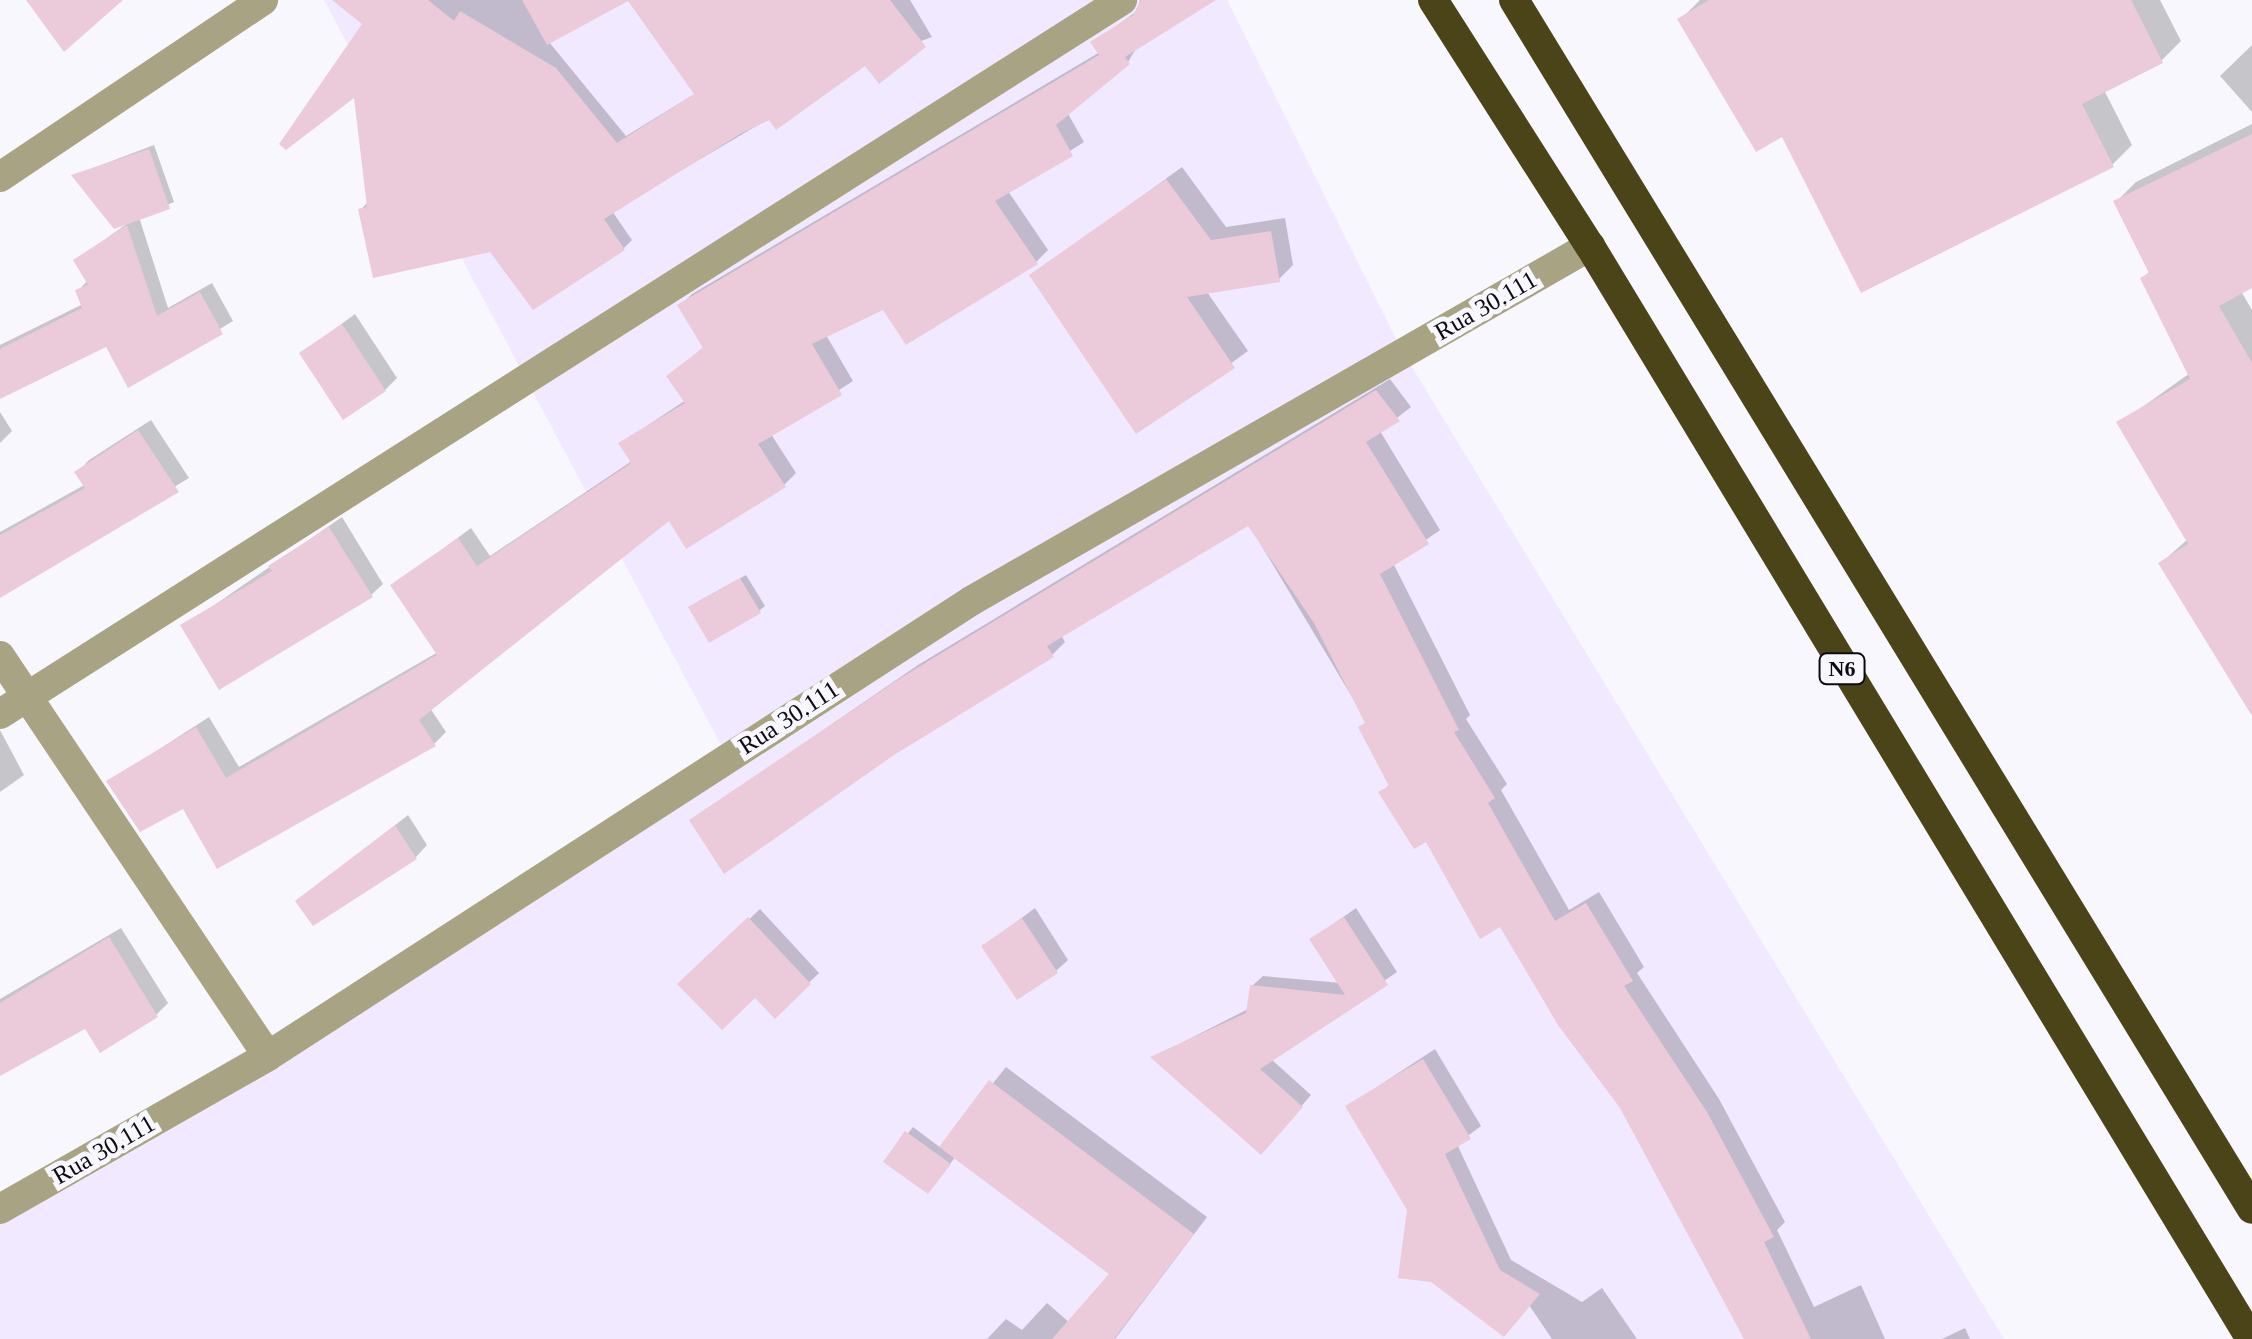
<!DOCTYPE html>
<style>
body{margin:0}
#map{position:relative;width:2252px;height:1339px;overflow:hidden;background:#f8f7fd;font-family:Georgia,serif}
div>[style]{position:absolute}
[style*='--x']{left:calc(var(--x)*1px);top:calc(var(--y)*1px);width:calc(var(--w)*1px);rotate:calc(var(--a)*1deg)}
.commercial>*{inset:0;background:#f1e9ff}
.shadow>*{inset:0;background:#0003}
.building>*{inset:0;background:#ebcada}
.street>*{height:30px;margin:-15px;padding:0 15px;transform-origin:15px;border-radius:15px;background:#a8a382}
.highway>*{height:30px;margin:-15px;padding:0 15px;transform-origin:15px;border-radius:15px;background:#4b4419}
span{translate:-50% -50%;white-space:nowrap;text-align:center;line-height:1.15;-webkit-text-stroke:10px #f8f7fd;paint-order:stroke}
.shield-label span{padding:2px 8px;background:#f8f7fd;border:2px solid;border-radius:8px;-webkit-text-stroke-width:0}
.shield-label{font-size:22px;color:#0d0a14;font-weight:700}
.street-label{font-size:25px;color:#0d0a14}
</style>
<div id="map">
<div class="commercial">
<div style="clip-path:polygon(324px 0,1227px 0,1401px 349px,2004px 1339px,0 1339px,0 1200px,728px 758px)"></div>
</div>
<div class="shadow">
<div style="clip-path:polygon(380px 0,625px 0,549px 42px,626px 136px,696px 93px,630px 0,910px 0,932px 37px,865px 62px,612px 211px,632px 240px,624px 248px,491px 250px,360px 210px,369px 201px,356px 93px,283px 143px)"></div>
<div style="clip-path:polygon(1140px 0,1211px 0,1137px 47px,1128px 62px,1067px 112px,1084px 142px,1008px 191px,1048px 250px,1036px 262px,884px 306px,826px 335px,853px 381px,771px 434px,796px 473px,784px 485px,670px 517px,430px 708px,446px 732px,434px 744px,184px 805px,110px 781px,209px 717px,239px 767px,438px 652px,394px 585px,471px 528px,490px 556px,632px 461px,621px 443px,686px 400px,669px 376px,705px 346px,680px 306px,692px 294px,1100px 52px,1093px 43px,1137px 11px)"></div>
<div style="clip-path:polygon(1700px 0,2160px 0,2181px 41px,2161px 61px,2104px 90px,2132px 145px,2112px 165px,1783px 133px,1681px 19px)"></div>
<div style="clip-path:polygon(2252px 45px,2252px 112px,2220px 76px)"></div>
<div style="clip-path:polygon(2252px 124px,2252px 286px,2241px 291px,2252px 310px,2252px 695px,2161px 563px,2188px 539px,2120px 423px,2190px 373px,2143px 278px,2150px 271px,2116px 202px,2136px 182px)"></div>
<div style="clip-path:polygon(154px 145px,174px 202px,139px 217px,168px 308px,212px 283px,233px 321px,129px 384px,107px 344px,0 397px,0 345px,83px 304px,78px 291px,88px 280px,76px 260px,128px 223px,75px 175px)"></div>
<div style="clip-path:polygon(1182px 167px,1226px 227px,1285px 218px,1293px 265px,1278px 280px,1207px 292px,1248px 351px,1137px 431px,1032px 276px)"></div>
<div style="clip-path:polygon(355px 314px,397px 378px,385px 390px,302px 353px)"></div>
<div style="clip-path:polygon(1390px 379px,1411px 407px,1380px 431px,1440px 530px,1393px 563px,1470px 715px,1466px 719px,1507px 784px,1501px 790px,1569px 910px,1599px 892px,1644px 967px,1637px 973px,1719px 1099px,1785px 1222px,1777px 1230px,1814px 1307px,1861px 1285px,1885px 1339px,1747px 1339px,1622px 1106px,1501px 924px,1381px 793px,1391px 783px,1367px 722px,1248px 523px,1061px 635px,1065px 642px,1052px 655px,692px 820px,918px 665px)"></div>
<div style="clip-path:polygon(0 412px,12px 431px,0 443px)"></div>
<div style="clip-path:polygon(151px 420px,189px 478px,0 593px,0 532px,86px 484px,78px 472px,89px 460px)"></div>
<div style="clip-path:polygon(342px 517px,383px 584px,371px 595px,184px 626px)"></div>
<div style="clip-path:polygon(746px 575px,765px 606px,759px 611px,697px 602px)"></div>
<div style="clip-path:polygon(0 730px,24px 775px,0 792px)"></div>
<div style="clip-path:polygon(408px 815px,427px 845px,416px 857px,299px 901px)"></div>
<div style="clip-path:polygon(1035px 908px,1068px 960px,1056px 971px,984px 946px)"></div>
<div style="clip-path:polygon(1356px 908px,1397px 972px,1271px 1059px,1311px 1095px,1271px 1141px,1154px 1057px,1250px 1008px,1252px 986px,1263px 976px,1341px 983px,1312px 939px)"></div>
<div style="clip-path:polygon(760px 909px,819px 973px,775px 1015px,755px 994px,680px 985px)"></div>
<div style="clip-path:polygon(121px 928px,168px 1003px,156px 1015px,86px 1026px,0 1067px,0 999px)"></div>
<div style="clip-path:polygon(1435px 1049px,1481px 1126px,1457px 1144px,1511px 1260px,1582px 1302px,1602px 1288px,1637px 1339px,1552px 1339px,1529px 1305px,1410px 1210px,1348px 1106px)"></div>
<div style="clip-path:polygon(1006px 1067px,1207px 1217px,1115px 1339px,987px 1339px,1006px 1319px,1022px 1330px,1047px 1303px,1070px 1323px,1112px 1274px,956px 1156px,933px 1186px,886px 1161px,913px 1127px,941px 1148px)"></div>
<div style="clip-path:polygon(1965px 1328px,1970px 1339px,1942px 1339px)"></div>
</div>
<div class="building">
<div style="clip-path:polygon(26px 0,123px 0,64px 52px)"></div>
<div style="clip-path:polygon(332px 0,428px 0,454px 21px,460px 11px,556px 68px,617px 143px,694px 94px,628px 1px,547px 45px,522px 0,890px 0,926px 47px,879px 84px,865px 66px,776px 130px,769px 120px,740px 134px,604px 219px,625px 250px,533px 310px,490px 252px,373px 278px,358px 209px,367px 207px,354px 98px,286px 150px,279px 144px,362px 24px)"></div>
<div style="clip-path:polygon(1141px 0,1216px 0,1125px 57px,1130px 64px,1056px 125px,1073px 156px,995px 201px,1038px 264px,906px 345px,883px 310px,812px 344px,842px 395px,758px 444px,786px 487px,686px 549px,669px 521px,419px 720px,436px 746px,217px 869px,183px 809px,140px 832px,106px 781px,196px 727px,226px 778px,437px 655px,390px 585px,458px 538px,477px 566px,631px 463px,618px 443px,685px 403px,666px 376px,703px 348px,677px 305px,1099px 55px,1090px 42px,1133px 15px)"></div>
<div style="clip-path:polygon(1709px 0,2131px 0,2163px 63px,2082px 104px,2114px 167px,1861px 293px,1782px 137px,1756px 152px,1677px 19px)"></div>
<div style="clip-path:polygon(2252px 134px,2252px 288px,2219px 306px,2252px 363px,2252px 716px,2158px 563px,2188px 544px,2116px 422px,2190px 379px,2140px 278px,2149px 273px,2113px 201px)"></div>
<div style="clip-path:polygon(149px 149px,170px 209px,114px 229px,71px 175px)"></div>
<div style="clip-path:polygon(1166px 179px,1211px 240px,1271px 231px,1280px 282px,1187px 297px,1235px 368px,1136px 434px,1029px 275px)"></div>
<div style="clip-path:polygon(127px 225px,157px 316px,200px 292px,223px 334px,128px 388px,106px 347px,0 399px,0 349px,82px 308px,75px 290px,88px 285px,73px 260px)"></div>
<div style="clip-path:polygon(342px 324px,386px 391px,343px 420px,299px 353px)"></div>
<div style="clip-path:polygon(1376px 390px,1400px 421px,1366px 442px,1429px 544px,1380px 574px,1459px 730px,1454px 732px,1495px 798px,1488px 803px,1555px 921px,1586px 903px,1633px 981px,1624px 986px,1707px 1112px,1774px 1237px,1764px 1242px,1811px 1339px,1744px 1339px,1620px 1108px,1558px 1025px,1500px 927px,1480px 939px,1426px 842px,1414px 849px,1378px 792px,1389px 786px,1358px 727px,1365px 723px,1314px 623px,1248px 526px,1047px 646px,1054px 657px,894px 755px,724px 874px,689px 820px,902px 677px)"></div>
<div style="clip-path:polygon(138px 430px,179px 492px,0 598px,0 535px,85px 488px,74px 472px)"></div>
<div style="clip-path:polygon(329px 527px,373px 597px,219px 690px,180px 625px,272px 571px,268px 566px)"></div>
<div style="clip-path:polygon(740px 578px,761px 613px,709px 643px,688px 607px)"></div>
<div style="clip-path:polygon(395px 825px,417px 859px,313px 926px,295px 901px)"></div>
<div style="clip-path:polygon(748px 917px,811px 984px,775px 1019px,755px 998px,722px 1030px,677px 984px)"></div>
<div style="clip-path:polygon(1344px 917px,1388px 985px,1260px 1069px,1303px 1107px,1261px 1155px,1150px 1057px,1246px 1013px,1250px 985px,1345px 995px,1309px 939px)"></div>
<div style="clip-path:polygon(1022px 918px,1058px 973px,1017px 1000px,981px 946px)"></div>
<div style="clip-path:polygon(109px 937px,158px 1017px,100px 1053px,85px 1029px,0 1076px,0 1003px)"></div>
<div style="clip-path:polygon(1423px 1059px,1471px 1139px,1445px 1154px,1500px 1270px,1540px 1294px,1504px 1337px,1431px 1282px,1398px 1278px,1407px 1210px,1345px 1106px)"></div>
<div style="clip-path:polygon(989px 1080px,1194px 1234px,1114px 1339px,1052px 1339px,1109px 1274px,939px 1147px)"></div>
<div style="clip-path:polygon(905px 1131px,951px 1164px,928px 1194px,883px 1162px)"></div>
</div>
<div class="street">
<div style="--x:0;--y:177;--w:317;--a:-33.9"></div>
<div style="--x:0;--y:656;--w:481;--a:56.2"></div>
<div style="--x:0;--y:714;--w:1330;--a:-32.47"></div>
<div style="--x:0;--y:1209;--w:309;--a:-29.7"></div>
<div style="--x:268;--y:1056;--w:837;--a:-32.91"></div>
<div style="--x:971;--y:601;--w:714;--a:-29.83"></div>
</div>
<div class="highway">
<div style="--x:1433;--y:0;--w:292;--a:57.5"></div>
<div style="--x:1590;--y:246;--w:1277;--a:58.84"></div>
<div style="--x:1514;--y:0;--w:1416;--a:58.6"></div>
</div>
<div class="shield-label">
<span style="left:1842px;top:669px">N6</span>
</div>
<div class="street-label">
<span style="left:1486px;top:306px;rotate:-30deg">Rua 30.111</span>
<span style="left:789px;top:718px;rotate:-33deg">Rua 30.111</span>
<span style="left:104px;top:1150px;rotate:-30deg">Rua 30.111</span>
</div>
</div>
